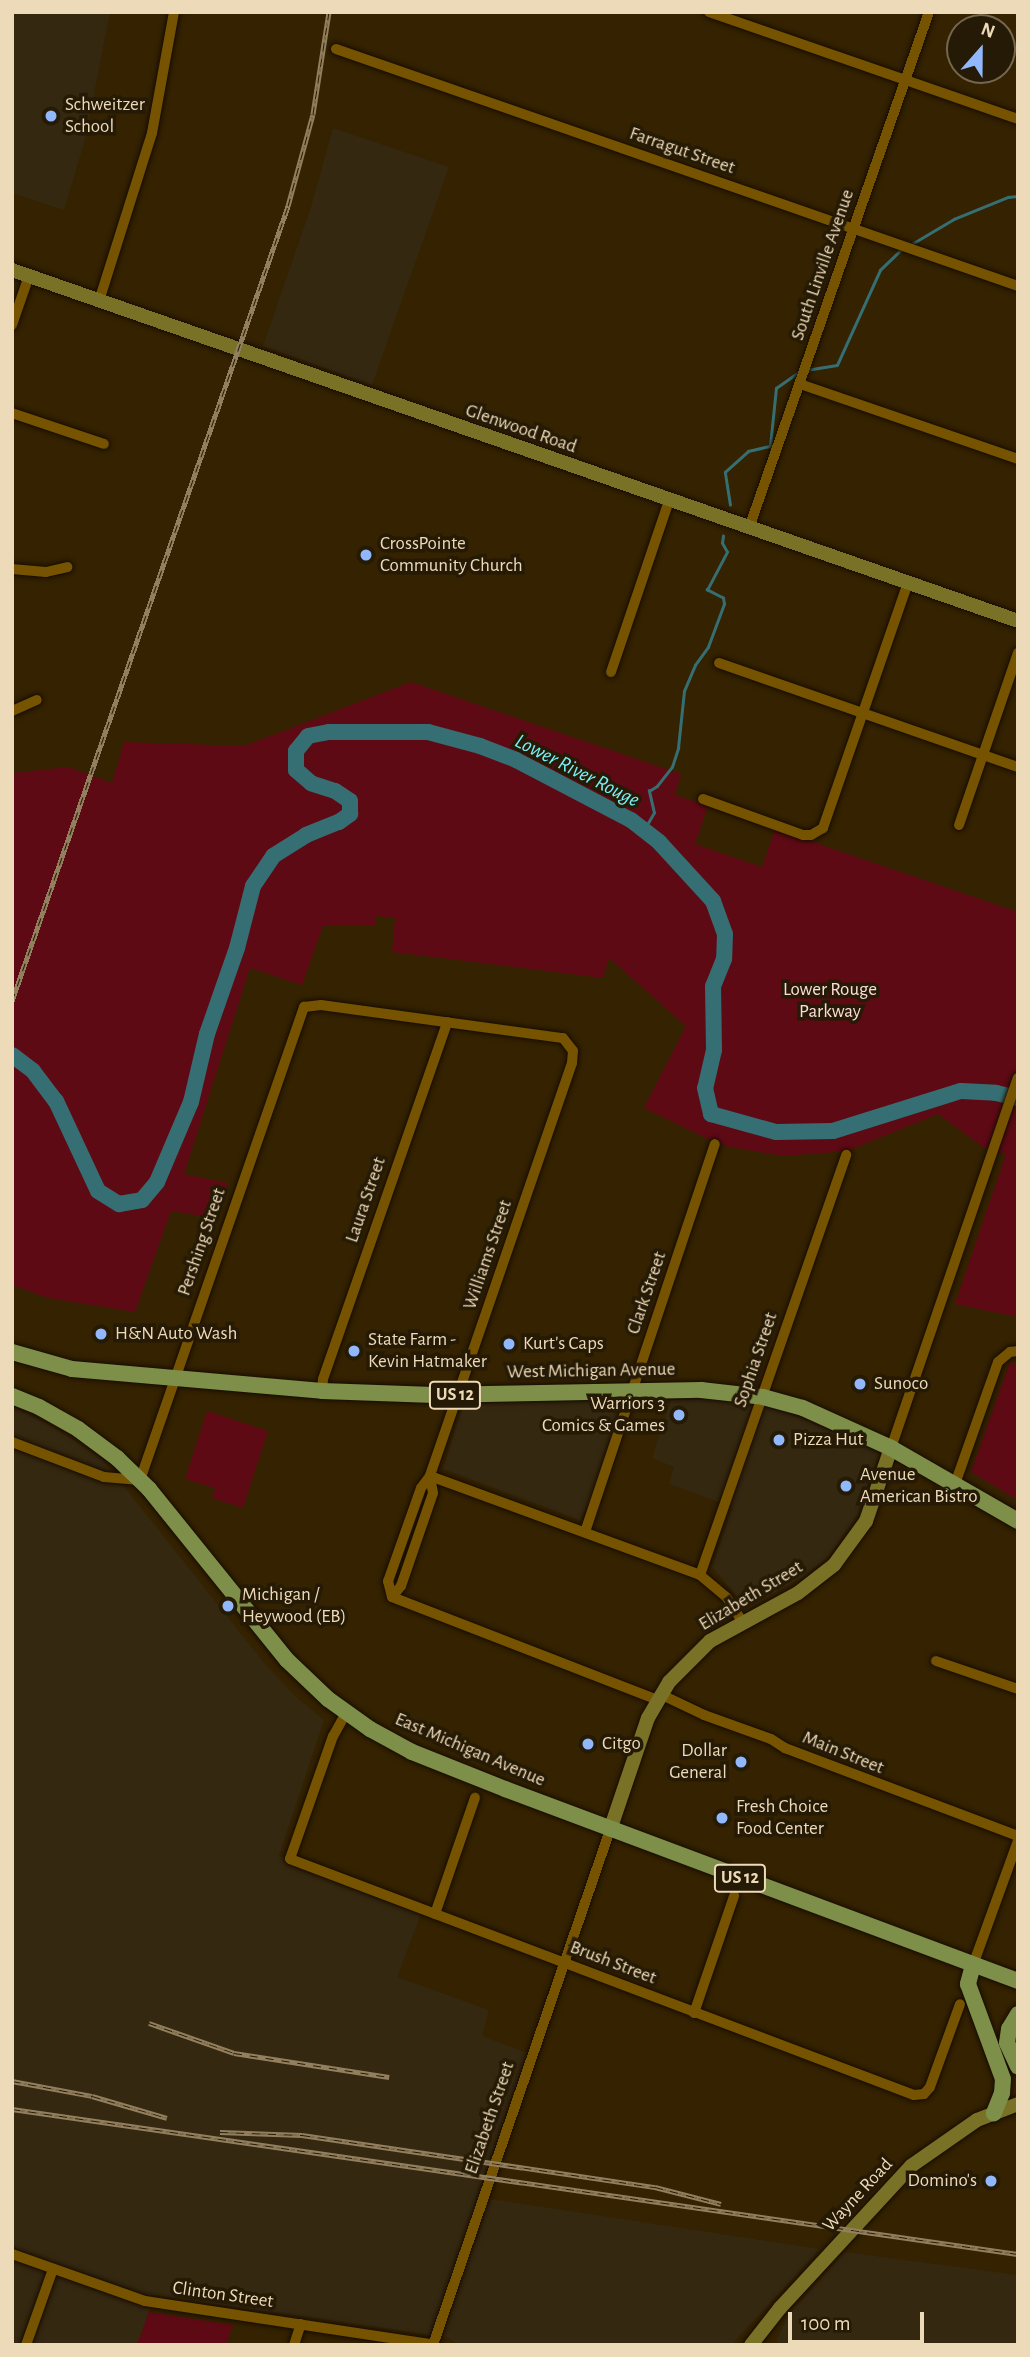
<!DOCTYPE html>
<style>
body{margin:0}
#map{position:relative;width:1030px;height:2357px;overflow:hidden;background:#342200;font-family:"Alegreya Sans",sans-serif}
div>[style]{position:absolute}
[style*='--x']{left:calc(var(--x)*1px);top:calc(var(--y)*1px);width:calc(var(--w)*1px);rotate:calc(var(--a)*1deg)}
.built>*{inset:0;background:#352810}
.green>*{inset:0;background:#5e0a15}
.stream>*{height:2.5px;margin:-1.25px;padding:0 1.25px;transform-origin:1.25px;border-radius:1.25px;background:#366f73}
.river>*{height:16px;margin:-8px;padding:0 8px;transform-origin:8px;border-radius:8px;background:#366f73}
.roads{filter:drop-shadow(0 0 2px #170c00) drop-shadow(0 0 2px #170c00)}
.street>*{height:10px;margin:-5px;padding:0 5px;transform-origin:5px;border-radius:5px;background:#755300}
.secondary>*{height:14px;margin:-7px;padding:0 7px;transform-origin:7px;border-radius:7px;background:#797125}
.primary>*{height:16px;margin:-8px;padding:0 8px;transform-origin:8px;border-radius:8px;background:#7d8f49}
.rail>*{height:5px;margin-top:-2.5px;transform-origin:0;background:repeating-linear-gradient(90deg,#251a05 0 8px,#927f5e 0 16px);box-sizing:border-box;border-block:2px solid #927f5e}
.dots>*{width:19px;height:19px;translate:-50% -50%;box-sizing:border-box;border:4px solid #251a05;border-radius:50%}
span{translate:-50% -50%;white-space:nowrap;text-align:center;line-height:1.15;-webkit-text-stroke:7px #251a05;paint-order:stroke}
.shield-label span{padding:2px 5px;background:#251a05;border:2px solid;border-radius:5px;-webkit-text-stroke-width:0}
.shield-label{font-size:18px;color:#eddab9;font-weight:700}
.poi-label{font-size:19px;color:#eddab9}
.left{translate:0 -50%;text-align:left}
.right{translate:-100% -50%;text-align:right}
.street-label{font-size:19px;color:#eddab9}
.park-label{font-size:19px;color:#fcdcda}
.water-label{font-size:21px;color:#79f0f8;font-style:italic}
.frame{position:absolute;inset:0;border:14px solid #eddab9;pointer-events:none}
.north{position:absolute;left:946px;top:14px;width:70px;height:70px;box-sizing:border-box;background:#251a05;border:2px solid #75674d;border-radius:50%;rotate:21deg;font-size:19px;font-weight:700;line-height:28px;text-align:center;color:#eddab9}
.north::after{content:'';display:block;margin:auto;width:24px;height:32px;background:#91b8fd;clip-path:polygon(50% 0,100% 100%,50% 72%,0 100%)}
.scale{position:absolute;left:788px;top:2312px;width:136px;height:32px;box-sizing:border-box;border:4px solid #eddab9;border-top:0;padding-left:9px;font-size:21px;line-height:24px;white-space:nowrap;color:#eddab9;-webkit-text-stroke:5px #251a05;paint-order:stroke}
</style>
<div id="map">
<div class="built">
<div style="clip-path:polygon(12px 12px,110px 12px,85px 140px,64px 210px,12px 193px)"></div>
<div style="clip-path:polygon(333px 128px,449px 167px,372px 385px,263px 346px,311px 207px)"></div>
<div style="clip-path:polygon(610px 1399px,620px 1406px,621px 1413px,591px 1500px,580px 1520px,443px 1469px,462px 1408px,468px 1402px)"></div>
<div style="clip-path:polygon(671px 1400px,740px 1400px,773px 1407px,878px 1450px,879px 1456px,858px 1514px,828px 1557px,804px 1576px,751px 1606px,745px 1606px,712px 1567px,733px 1507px,669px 1484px,674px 1467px,652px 1458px)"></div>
<div style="clip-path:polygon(12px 1407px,53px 1427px,102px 1459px,265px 1664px,296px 1697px,324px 1720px,279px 1856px,421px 1914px,397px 1977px,489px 2010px,482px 2036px,527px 2053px,477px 2197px,820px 2249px,731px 2345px,459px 2345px,448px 2338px,424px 2334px,155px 2295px,137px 2345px,12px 2345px)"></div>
<div style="clip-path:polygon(845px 2252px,1018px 2275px,1018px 2345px,778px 2345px,777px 2339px,789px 2314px)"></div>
</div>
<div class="green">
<div style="clip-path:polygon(411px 682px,681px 774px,675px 795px,708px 806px,695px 844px,762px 867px,775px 829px,1018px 912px,1018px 1317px,955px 1304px,1006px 1154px,983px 1147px,938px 1114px,847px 1151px,784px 1156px,730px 1147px,708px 1139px,644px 1108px,686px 1026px,609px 958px,603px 978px,392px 952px,395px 918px,376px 916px,375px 926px,323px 926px,302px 985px,250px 968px,184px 1174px,228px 1183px,216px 1218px,171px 1211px,135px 1312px,48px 1298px,12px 1285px,12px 773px,68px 767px,112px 783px,124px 742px,244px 746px)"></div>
<div style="clip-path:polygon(1010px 1362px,1018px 1366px,1018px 1500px,971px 1472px)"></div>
<div style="clip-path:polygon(207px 1411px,268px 1431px,243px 1508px,212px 1498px,215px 1488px,185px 1479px)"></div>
<div style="clip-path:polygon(149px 2312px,233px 2325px,226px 2345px,137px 2345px)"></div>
</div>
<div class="stream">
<div style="--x:910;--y:245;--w:51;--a:-30.6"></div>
<div style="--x:954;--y:219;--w:58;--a:-22.2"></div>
<div style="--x:1008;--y:197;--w:10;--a:-6"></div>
<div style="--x:806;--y:370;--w:31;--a:-9"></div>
<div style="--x:837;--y:365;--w:104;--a:-65.6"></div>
<div style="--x:880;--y:270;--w:29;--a:-44"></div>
<div style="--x:730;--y:505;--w:33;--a:-99"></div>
<div style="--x:725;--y:472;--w:31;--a:-42"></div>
<div style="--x:748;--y:451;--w:23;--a:-13"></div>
<div style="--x:770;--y:446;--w:58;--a:-84.1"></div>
<div style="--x:776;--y:388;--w:29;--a:-35"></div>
<div style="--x:644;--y:830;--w:20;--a:-60"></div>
<div style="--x:654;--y:813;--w:23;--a:-103"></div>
<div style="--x:649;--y:791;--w:9;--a:-32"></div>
<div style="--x:657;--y:786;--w:24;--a:-52"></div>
<div style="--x:672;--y:767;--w:20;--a:-72"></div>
<div style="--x:678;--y:748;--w:57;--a:-84"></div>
<div style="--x:684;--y:691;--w:28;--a:-67"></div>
<div style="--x:695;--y:665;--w:22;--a:-54"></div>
<div style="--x:708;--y:647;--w:46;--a:-69.6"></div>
<div style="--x:724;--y:604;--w:6;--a:-99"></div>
<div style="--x:723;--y:598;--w:18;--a:-153"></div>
<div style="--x:707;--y:590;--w:43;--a:-62.2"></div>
<div style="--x:727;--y:552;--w:10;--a:-119"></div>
<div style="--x:722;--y:543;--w:7;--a:-82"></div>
</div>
<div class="river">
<div style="--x:12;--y:1055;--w:26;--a:37"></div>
<div style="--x:33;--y:1071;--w:38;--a:53"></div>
<div style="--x:56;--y:1101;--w:99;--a:65"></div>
<div style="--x:98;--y:1191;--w:25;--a:32"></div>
<div style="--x:119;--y:1204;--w:23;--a:-10"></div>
<div style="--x:142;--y:1200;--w:23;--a:-50"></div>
<div style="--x:157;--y:1182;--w:87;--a:-67"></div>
<div style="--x:191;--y:1102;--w:70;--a:-76.8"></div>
<div style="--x:207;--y:1034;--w:91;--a:-70.8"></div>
<div style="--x:237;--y:948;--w:64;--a:-75.5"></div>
<div style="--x:253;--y:886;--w:36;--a:-56"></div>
<div style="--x:273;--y:856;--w:39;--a:-32"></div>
<div style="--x:306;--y:835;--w:35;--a:-22"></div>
<div style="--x:339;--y:822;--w:14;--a:-36"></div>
<div style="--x:350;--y:814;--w:13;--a:-90"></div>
<div style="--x:350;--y:801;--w:18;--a:-146"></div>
<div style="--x:335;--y:791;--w:25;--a:-162"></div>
<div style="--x:311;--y:783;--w:20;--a:-139"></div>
<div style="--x:296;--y:770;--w:19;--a:-90"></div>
<div style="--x:296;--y:751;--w:19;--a:-51"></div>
<div style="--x:308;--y:736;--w:21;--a:-11"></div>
<div style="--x:329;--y:732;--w:99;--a:0"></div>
<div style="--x:428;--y:732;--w:54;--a:15.1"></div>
<div style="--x:480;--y:746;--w:39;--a:21"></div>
<div style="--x:516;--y:760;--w:130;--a:27.6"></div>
<div style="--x:631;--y:820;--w:36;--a:38"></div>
<div style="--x:659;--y:842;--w:80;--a:47.5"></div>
<div style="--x:713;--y:901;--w:35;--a:70"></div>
<div style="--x:725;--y:934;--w:25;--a:92"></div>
<div style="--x:724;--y:959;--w:29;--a:112"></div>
<div style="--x:713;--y:986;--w:64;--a:89.1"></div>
<div style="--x:714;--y:1050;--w:39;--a:103"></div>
<div style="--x:705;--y:1088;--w:27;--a:77"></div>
<div style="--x:711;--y:1114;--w:67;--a:15.5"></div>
<div style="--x:776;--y:1132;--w:57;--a:-1"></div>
<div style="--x:833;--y:1131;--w:134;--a:-17.4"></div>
<div style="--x:961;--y:1091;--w:35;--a:3"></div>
<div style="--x:996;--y:1093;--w:23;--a:13"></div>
</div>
<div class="roads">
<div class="street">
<div style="--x:709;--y:12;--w:327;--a:19.1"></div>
<div style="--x:336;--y:49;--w:722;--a:19.16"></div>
<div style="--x:99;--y:301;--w:176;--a:-72.5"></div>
<div style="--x:152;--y:133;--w:123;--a:-79.7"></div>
<div style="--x:12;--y:325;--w:52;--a:-70.9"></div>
<div style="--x:800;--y:384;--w:231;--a:19"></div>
<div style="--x:12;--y:413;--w:97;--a:18.6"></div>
<div style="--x:749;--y:528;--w:546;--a:-70.77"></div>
<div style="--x:12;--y:569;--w:34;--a:5"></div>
<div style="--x:46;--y:572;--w:22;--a:-13"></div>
<div style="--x:719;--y:663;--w:317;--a:19.2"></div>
<div style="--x:611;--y:672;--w:181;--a:-71.3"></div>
<div style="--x:12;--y:711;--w:27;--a:-24"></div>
<div style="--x:703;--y:799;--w:106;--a:19.8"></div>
<div style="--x:803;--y:835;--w:8;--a:0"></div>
<div style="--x:811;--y:835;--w:14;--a:-30"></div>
<div style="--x:823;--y:828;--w:259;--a:-70.9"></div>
<div style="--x:959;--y:825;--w:182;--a:-71.1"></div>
<div style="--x:322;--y:1391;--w:12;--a:-85"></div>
<div style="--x:323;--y:1379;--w:378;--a:-70.8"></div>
<div style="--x:12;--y:1442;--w:98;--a:20.8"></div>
<div style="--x:104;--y:1477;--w:36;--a:5"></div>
<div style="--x:140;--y:1480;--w:501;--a:-70.88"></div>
<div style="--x:304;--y:1007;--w:17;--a:-7"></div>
<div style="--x:321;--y:1005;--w:244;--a:7.8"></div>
<div style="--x:563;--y:1038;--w:16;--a:52"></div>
<div style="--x:573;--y:1051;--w:12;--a:95"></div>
<div style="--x:572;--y:1063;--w:437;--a:109"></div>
<div style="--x:430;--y:1476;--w:15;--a:127"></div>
<div style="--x:421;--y:1488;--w:99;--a:109.5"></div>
<div style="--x:388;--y:1581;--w:16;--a:76"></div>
<div style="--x:891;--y:1448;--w:391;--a:-71.1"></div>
<div style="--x:430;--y:1476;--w:288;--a:20.1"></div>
<div style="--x:700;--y:1575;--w:35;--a:40"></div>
<div style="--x:727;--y:1598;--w:30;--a:57"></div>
<div style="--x:955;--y:1484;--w:129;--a:-70.6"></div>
<div style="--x:998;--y:1362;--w:16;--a:-40"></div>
<div style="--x:1010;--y:1352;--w:8;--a:-7"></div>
<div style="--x:585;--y:1532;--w:409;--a:-71.5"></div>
<div style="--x:700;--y:1575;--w:445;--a:-70.8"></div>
<div style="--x:392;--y:1597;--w:284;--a:21.2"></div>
<div style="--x:392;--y:1597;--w:14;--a:-51"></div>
<div style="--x:401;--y:1586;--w:98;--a:-71"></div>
<div style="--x:433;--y:1493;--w:17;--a:-100"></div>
<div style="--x:936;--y:1661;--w:87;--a:18.9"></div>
<div style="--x:660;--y:1694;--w:49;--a:25.5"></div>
<div style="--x:704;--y:1715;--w:71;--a:19.7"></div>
<div style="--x:771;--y:1739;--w:17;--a:33"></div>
<div style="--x:785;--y:1748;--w:249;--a:20.7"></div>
<div style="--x:346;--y:1713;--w:26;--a:119"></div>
<div style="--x:333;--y:1736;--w:130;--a:109.3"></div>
<div style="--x:290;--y:1859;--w:667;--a:20.72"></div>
<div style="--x:914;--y:2095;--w:10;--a:-6"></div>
<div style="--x:924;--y:2094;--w:9;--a:-49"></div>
<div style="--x:930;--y:2087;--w:88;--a:-70.1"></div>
<div style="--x:435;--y:1914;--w:123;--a:-71"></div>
<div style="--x:973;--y:1965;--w:132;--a:-70.1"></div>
<div style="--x:694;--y:2013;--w:124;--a:-71.1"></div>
<div style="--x:12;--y:2254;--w:141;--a:19.5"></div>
<div style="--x:145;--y:2301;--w:293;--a:8.6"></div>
<div style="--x:26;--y:2345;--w:81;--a:-70.4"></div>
<div style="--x:294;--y:2345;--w:22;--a:-72"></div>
<div style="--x:433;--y:2345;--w:545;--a:-71.03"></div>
</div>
<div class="secondary">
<div style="--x:12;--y:270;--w:1065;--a:19.23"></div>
<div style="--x:610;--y:1830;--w:118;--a:-71.3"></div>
<div style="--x:648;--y:1718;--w:42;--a:-59.7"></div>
<div style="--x:669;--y:1682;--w:58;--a:-45"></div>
<div style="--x:710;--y:1641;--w:100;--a:-28.6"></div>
<div style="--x:798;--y:1593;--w:46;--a:-37.9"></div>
<div style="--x:834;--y:1565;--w:54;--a:-54"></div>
<div style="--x:866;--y:1521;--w:77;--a:-71.1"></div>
<div style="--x:751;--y:2345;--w:47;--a:-51.9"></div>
<div style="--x:780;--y:2308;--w:193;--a:-47.3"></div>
<div style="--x:911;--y:2166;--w:80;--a:-34.9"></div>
<div style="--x:977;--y:2120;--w:44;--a:-21.3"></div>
</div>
<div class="primary">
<div style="--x:12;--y:1352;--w:62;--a:15.8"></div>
<div style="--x:72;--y:1369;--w:251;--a:5"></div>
<div style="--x:322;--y:1391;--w:112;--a:2"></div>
<div style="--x:434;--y:1395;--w:267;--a:-1.1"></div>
<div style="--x:701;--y:1390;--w:62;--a:6.4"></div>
<div style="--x:763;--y:1397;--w:41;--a:15.4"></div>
<div style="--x:803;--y:1408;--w:97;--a:24.4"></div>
<div style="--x:891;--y:1448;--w:146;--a:29.9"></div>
<div style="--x:12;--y:1396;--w:29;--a:22"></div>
<div style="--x:39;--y:1407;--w:45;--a:29.4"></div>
<div style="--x:78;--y:1429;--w:49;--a:36.6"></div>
<div style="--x:117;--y:1458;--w:45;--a:44.1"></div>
<div style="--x:149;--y:1489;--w:220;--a:51.1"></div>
<div style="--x:287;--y:1660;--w:57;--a:43.6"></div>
<div style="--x:328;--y:1699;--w:52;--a:35.5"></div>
<div style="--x:370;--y:1729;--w:48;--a:28.7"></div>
<div style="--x:412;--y:1752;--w:100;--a:21.7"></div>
<div style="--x:505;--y:1789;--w:548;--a:20.52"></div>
<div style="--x:973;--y:1965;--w:20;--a:105"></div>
<div style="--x:968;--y:1984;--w:101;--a:69.8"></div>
<div style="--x:1003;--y:2079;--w:14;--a:94"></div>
<div style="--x:1002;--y:2093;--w:22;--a:112"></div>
<div style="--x:1018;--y:2014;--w:17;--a:121"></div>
<div style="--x:1009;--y:2029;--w:14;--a:98"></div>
<div style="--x:1007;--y:2043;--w:26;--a:65"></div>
</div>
</div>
<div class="rail">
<div style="--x:12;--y:1001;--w:842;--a:-70.85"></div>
<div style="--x:288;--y:206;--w:95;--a:-74.8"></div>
<div style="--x:313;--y:114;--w:103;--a:-81.1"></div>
<div style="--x:149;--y:2023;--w:90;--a:19.4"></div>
<div style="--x:234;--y:2053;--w:157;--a:8.8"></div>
<div style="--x:12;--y:2081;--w:81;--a:10.6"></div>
<div style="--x:92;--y:2096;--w:78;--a:16.3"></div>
<div style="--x:12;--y:2109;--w:1016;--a:8.2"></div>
<div style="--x:220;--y:2132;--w:82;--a:2.1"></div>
<div style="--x:302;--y:2135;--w:357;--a:8.4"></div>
<div style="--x:655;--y:2187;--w:68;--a:14.4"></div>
</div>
<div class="dots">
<div style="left:51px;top:116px;background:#91b8fd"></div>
<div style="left:366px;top:555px;background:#91b8fd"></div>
<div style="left:101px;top:1334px;background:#91b8fd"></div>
<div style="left:509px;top:1344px;background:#91b8fd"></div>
<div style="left:354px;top:1351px;background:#91b8fd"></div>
<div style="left:860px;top:1384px;background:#91b8fd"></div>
<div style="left:679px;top:1415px;background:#91b8fd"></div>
<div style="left:779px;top:1440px;background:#91b8fd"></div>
<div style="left:846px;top:1486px;background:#91b8fd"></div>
<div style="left:228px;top:1606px;background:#91b8fd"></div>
<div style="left:588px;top:1744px;background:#91b8fd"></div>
<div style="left:741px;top:1762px;background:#91b8fd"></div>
<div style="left:722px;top:1818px;background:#91b8fd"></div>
<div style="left:991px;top:2181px;background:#91b8fd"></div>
</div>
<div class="shield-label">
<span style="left:455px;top:1395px">US 12</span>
<span style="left:740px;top:1878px">US 12</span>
</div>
<div class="poi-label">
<span class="left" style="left:65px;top:116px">Schweitzer<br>School</span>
<span class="left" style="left:380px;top:555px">CrossPointe<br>Community Church</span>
<span class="left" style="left:115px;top:1334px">H&amp;N Auto Wash</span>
<span class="left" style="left:368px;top:1351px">State Farm -<br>Kevin Hatmaker</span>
<span class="left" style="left:523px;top:1344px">Kurt's Caps</span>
<span class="left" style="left:874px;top:1384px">Sunoco</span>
<span class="right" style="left:665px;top:1415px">Warriors 3<br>Comics &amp; Games</span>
<span class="left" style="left:793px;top:1440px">Pizza Hut</span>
<span class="left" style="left:860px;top:1486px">Avenue<br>American Bistro</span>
<span class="left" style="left:242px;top:1606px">Michigan /<br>Heywood (EB)</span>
<span class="left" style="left:602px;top:1744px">Citgo</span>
<span class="right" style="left:727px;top:1762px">Dollar<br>General</span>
<span class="left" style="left:736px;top:1818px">Fresh Choice<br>Food Center</span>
<span class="right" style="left:977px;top:2181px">Domino's</span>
</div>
<div class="street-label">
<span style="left:682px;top:151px;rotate:19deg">Farragut Street</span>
<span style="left:823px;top:265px;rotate:-71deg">South Linville Avenue</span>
<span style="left:521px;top:429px;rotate:19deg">Glenwood Road</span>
<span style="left:366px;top:1200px;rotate:-71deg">Laura Street</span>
<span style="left:202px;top:1242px;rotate:-71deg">Pershing Street</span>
<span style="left:488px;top:1255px;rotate:-71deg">Williams Street</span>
<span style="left:647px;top:1293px;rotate:-71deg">Clark Street</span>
<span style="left:756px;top:1360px;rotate:-71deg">Sophia Street</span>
<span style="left:591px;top:1371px;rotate:-1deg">West Michigan Avenue</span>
<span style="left:751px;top:1596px;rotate:-31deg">Elizabeth Street</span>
<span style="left:470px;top:1750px;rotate:23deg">East Michigan Avenue</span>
<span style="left:843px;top:1753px;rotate:22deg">Main Street</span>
<span style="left:613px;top:1963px;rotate:21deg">Brush Street</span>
<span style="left:490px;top:2118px;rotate:-71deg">Elizabeth Street</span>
<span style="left:858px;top:2195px;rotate:-47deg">Wayne Road</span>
<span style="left:223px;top:2295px;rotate:8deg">Clinton Street</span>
</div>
<div class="park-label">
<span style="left:830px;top:1001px">Lower Rouge<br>Parkway</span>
</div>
<div class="water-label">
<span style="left:577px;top:771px;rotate:27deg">Lower River Rouge</span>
</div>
<div class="frame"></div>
<div class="north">N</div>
<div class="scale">100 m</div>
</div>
